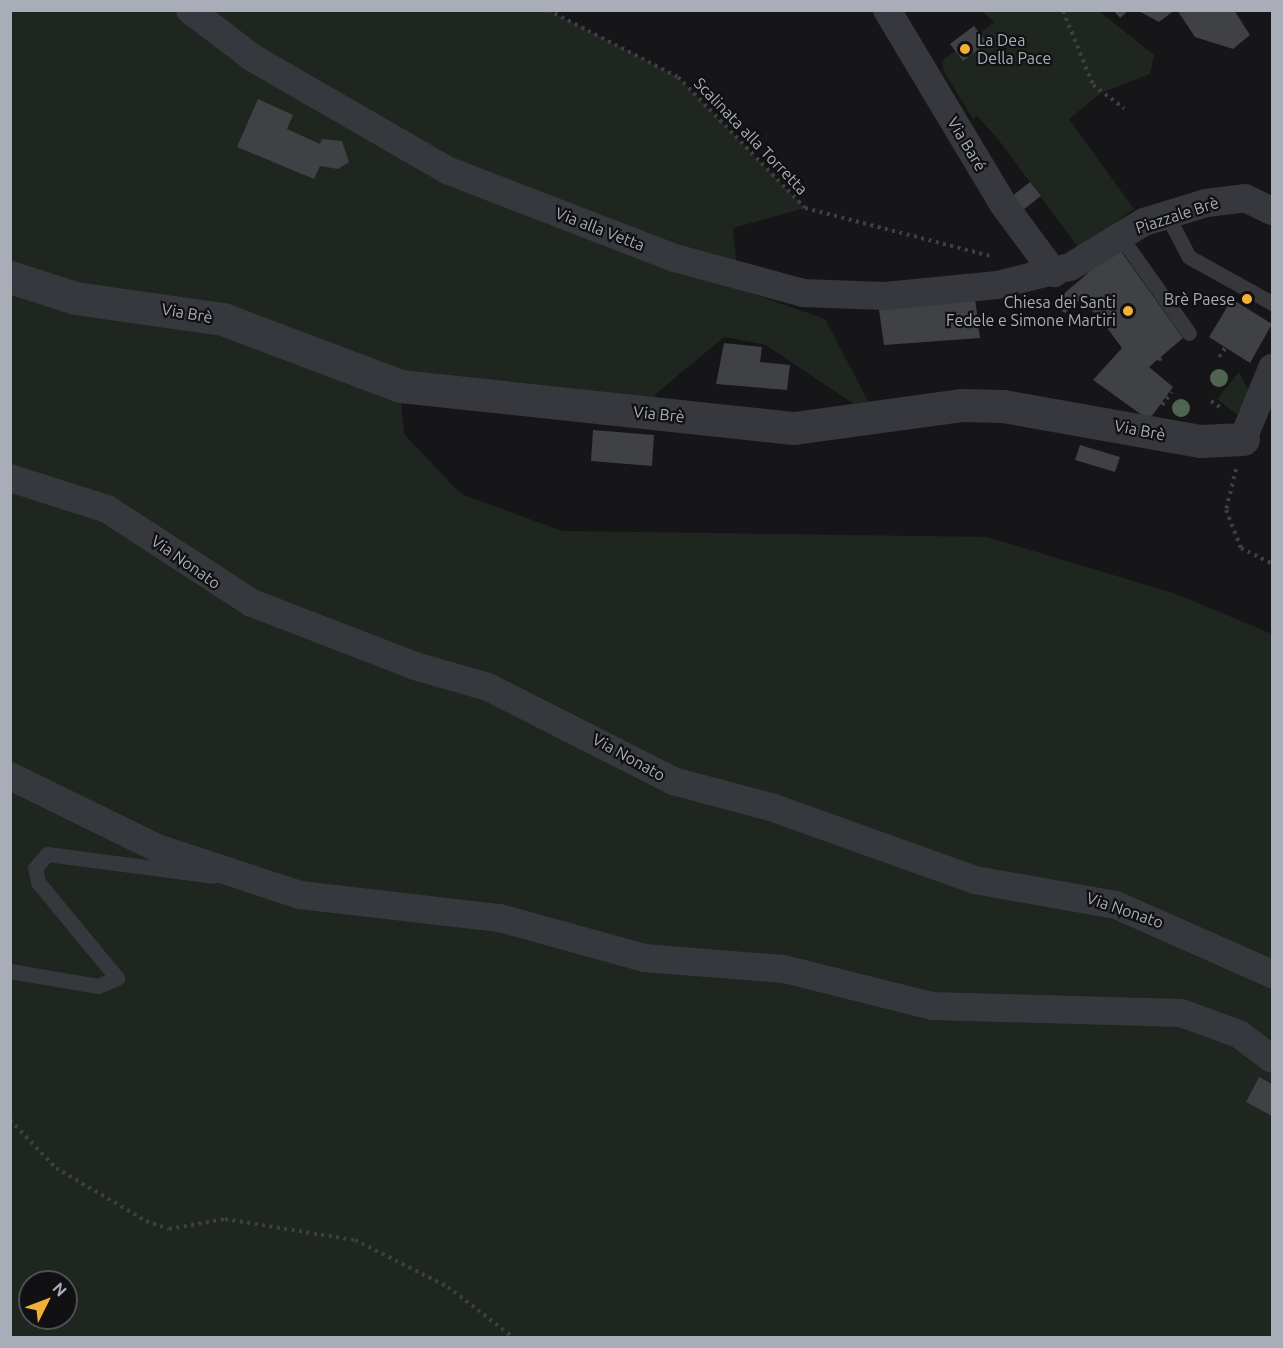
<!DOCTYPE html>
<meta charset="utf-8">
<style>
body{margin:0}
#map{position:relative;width:1283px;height:1348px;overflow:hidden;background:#161618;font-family:Ubuntu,sans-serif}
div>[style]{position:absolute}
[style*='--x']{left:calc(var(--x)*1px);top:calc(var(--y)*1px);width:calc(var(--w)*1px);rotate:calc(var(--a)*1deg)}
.green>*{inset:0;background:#1e261f}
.building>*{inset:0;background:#404145}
.path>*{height:4px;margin-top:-2px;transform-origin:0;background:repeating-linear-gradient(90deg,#3d3f44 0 3px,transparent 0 7.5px)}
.service>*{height:15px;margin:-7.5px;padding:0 7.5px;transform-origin:7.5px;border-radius:7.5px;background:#37383d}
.minor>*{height:28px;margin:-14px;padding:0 14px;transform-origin:14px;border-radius:14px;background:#37383d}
.tertiary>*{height:33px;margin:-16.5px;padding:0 16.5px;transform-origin:16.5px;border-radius:16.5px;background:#37383d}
.trees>*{width:18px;height:18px;margin:-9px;border-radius:50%;background:#506452}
.dots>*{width:16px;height:16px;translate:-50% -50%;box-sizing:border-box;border:3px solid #111113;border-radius:50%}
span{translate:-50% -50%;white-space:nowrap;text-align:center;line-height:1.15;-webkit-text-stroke:4.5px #111113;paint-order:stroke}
.poi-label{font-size:16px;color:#a8adb8}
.left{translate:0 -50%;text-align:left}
.right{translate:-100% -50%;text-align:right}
.street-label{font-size:16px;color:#a8adb8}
.frame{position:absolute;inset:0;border:12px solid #a8adb8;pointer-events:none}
.north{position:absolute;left:18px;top:1270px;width:60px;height:60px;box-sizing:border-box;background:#111113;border:2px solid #4d4f55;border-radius:50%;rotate:48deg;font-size:16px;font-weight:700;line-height:24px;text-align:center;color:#a8adb8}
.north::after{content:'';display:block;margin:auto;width:21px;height:27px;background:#f2b134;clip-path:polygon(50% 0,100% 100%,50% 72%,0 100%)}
</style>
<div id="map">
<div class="green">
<div style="clip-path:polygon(evenodd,548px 10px,678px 77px,805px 208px,733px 228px,739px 289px,825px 319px,878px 420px,766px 345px,724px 337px,658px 392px,643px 412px,400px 386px,404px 434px,461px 494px,562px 531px,987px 537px,1176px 594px,1272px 634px,1272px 1337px,11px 1337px,10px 11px,548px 10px,30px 1282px,66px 1282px,66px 1318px,30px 1318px,30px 1282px)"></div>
<div style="clip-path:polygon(982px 11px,1099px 11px,1154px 55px,1150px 74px,1101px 93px,1069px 119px,1134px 209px,1080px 250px,998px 139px,977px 116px,973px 119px,944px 72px,942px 61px,955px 51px,950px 44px,974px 26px,980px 33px,994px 22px)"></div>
<div style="clip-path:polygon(1239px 372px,1249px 391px,1240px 417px,1217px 399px)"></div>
</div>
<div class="building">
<div style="clip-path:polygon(1113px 10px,1129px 10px,1120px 18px)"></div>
<div style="clip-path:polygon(1137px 10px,1175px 10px,1159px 22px)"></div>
<div style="clip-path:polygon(1177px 10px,1234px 10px,1250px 35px,1233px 49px,1195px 37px)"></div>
<div style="clip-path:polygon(974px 26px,987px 43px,963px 61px,950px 44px)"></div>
<div style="clip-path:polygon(258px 99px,293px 115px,287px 129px,320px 144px,322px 139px,342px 141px,349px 162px,338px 169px,320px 166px,314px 179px,237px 147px)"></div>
<div style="clip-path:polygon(1030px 182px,1041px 196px,1023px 210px,1012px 196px)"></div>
<div style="clip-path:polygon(1118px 247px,1183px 338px,1149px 367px,1173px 387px,1149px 420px,1093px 380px,1122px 348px,1099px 317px,1080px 300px,1065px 313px,1052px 304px)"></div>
<div style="clip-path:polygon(975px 298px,980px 338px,884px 345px,879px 310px)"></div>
<div style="clip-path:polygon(1232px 299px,1272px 324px,1250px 363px,1209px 337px)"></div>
<div style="clip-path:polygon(724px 343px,762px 347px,760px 362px,790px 365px,787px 390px,716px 384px)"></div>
<div style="clip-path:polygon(593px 430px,654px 435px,652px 466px,591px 461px)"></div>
<div style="clip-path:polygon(1080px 445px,1120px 457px,1115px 472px,1075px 460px)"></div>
<div style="clip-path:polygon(1259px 1077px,1272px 1084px,1272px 1116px,1246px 1102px)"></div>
</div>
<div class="path">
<div style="--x:548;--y:10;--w:146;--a:27.3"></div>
<div style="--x:678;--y:77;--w:182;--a:45.9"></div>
<div style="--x:805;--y:208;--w:191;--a:14.5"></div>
<div style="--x:1063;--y:11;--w:80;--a:67.9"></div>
<div style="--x:1093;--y:85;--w:39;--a:37"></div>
<div style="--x:1219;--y:357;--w:11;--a:-56"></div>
<div style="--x:1159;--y:358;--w:7;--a:56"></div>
<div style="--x:1211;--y:401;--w:14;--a:34"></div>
<div style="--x:1162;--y:405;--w:16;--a:-52"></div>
<div style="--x:1236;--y:469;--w:42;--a:103.7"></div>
<div style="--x:1226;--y:510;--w:41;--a:68.5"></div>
<div style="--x:1241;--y:548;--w:35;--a:27"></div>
<div style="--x:10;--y:1120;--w:66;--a:46.2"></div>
<div style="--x:56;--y:1168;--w:104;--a:30.5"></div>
<div style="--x:146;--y:1221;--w:24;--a:19"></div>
<div style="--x:169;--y:1229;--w:57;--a:-10.1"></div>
<div style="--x:225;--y:1219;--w:132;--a:9.2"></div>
<div style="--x:355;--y:1240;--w:104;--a:26.8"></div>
<div style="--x:448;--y:1287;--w:83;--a:37.7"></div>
</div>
<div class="service">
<div style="--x:1167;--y:215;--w:47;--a:62.4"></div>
<div style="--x:1189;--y:257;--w:95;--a:29"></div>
<div style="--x:1120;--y:236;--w:119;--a:54.6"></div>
<div style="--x:10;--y:971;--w:89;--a:9.7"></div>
<div style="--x:98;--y:986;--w:21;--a:-23"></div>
<div style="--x:117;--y:978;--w:124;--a:-129.5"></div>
<div style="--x:38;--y:882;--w:14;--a:-102"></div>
<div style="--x:35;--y:868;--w:18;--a:-49"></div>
<div style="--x:47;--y:854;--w:167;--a:7.5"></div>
</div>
<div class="minor">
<div style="--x:190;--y:10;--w:79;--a:37.3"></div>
<div style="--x:253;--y:58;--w:226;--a:30"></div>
<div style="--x:449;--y:171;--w:242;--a:21.1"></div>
<div style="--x:675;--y:258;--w:133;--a:15.3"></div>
<div style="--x:803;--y:293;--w:82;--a:2.1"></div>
<div style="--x:885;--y:296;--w:113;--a:-5.6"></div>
<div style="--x:997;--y:285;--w:75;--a:-13.9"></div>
<div style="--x:1070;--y:267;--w:87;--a:-31.3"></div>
<div style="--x:1144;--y:222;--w:65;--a:-17"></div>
<div style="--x:1206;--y:203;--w:39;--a:-7"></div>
<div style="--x:1245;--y:198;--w:30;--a:26"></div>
<div style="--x:887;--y:10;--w:226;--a:59.1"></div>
<div style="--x:1003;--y:204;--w:86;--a:53.5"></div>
<div style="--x:1243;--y:439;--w:77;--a:-67.8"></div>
<div style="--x:10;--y:478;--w:102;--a:17.7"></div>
<div style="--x:107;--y:509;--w:173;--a:33"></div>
<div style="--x:252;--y:603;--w:175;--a:21.1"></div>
<div style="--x:415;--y:666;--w:76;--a:16"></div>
<div style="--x:488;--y:687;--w:208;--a:26.9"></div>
<div style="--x:673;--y:781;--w:101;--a:14.9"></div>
<div style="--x:771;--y:807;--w:217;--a:19.7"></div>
<div style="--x:975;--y:880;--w:143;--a:10.1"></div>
<div style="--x:1116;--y:905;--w:171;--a:23.9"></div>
<div style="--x:10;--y:776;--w:164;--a:26.1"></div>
<div style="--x:157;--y:848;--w:151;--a:18.2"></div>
<div style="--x:300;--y:895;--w:201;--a:6.6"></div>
<div style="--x:500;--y:918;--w:149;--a:15.5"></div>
<div style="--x:644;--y:958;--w:140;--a:4.5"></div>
<div style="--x:784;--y:969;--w:153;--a:14"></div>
<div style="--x:932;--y:1006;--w:249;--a:1.6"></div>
<div style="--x:1181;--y:1013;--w:62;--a:19.9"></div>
<div style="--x:1239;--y:1034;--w:41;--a:37.1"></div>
</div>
<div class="tertiary">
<div style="--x:10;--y:277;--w:68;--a:17.9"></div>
<div style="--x:75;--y:298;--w:149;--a:8.1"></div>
<div style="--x:223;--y:319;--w:189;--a:20.7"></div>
<div style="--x:400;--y:386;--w:396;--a:6.1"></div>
<div style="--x:794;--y:428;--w:170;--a:-7.8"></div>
<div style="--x:962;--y:405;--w:41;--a:1.4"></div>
<div style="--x:1003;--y:406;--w:200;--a:10.1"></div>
<div style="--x:1200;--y:441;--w:43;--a:-2.7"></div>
</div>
<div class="trees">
<div style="left:1219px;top:378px"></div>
<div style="left:1181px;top:408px"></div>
</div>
<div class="dots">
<div style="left:965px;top:49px;background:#f2b134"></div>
<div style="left:1247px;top:299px;background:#f2b134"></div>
<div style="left:1128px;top:311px;background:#f2b134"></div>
</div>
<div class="poi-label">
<span class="left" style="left:977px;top:49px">La Dea<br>Della Pace</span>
<span class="right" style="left:1235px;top:299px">Brè Paese</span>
<span class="right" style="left:1116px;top:311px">Chiesa dei Santi<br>Fedele e Simone Martiri</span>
</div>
<div class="street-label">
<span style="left:751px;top:136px;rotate:46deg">Scalinata alla Torretta</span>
<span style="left:967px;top:144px;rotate:59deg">Via Baré</span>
<span style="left:1177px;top:215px;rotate:-18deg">Piazzale Brè</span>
<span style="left:600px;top:229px;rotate:21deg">Via alla Vetta</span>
<span style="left:187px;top:313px;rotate:10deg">Via Brè</span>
<span style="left:659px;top:414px;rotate:6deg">Via Brè</span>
<span style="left:1140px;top:430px;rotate:11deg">Via Brè</span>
<span style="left:186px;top:562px;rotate:35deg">Via Nonato</span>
<span style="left:629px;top:757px;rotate:29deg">Via Nonato</span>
<span style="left:1125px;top:910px;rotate:19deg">Via Nonato</span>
</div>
<div class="frame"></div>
<div class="north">N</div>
</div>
